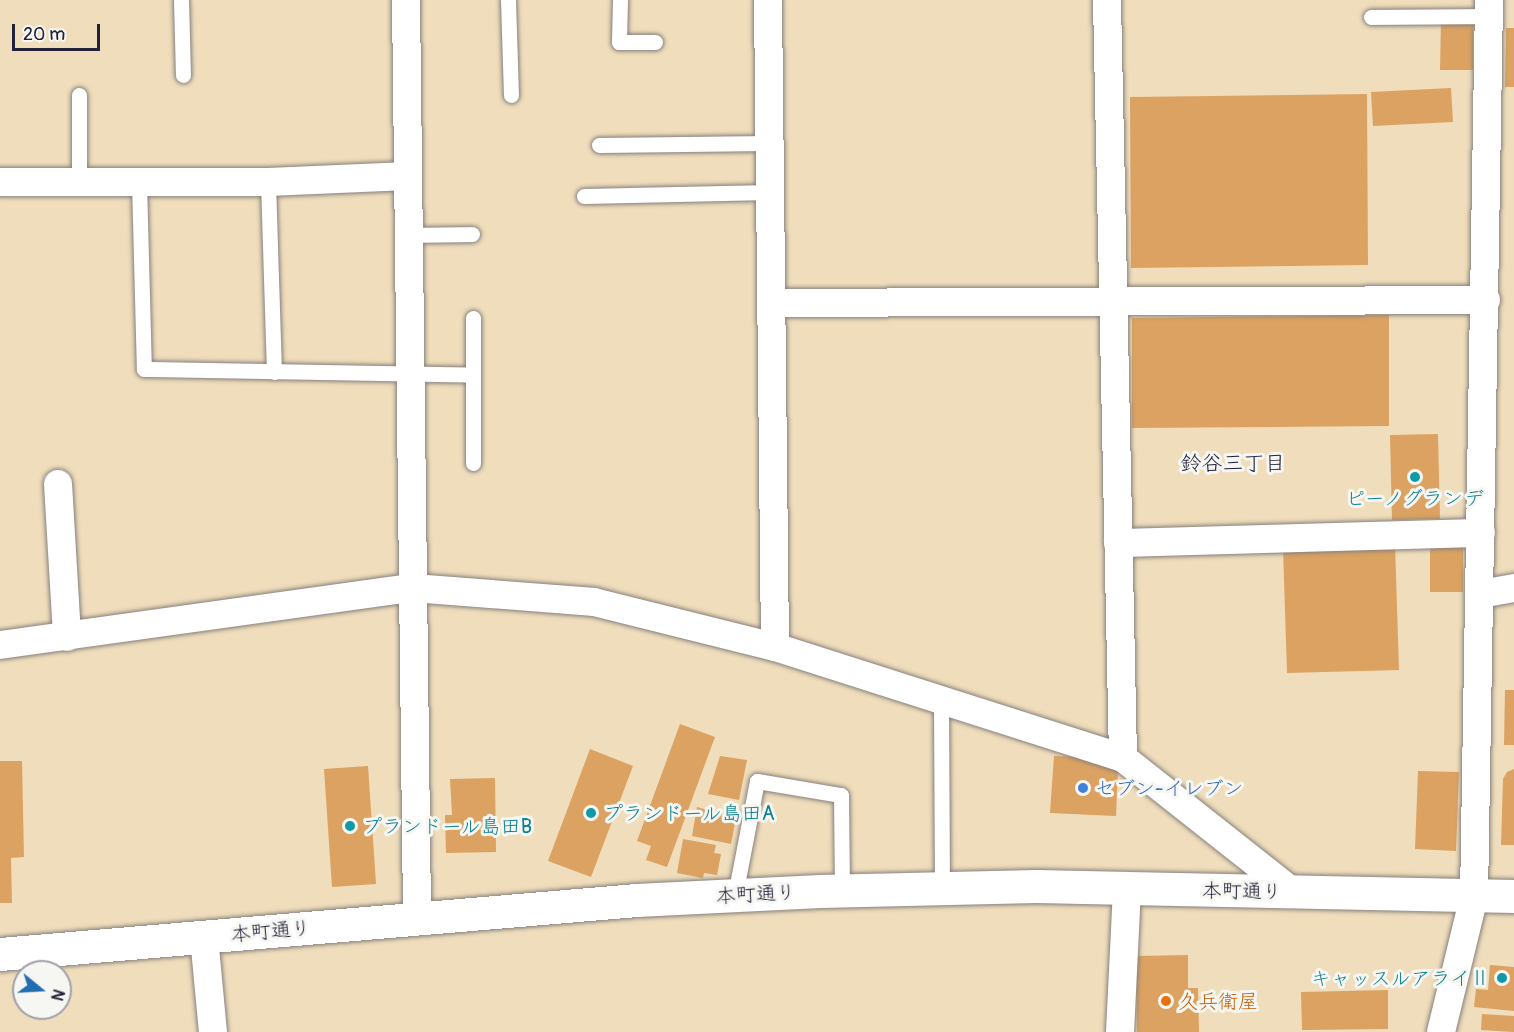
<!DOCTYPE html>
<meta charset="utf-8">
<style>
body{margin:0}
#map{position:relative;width:1514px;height:1032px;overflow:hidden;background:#efddbc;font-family:Pangolin,"Klee One",sans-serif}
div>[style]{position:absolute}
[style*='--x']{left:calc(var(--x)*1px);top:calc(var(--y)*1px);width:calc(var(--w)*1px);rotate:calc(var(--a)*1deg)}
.building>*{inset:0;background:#dba262}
.roads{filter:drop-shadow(0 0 2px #88807c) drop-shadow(0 0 2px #88807c)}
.lane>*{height:15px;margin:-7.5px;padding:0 7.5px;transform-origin:7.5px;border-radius:7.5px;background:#fff}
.street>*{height:28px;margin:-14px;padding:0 14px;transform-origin:14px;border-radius:14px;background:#fff}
.secondary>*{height:33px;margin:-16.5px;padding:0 16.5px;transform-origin:16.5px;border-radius:16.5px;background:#fff}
.dots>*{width:16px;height:16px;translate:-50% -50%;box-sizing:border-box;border:3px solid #f6f6f2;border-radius:50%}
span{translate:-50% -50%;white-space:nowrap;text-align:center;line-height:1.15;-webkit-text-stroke:6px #f6f6f2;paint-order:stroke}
.culture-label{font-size:20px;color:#0d838f}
.left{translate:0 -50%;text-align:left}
.right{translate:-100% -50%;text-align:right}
.shop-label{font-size:20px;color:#366cbe}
.street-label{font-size:20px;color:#22223b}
.food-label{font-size:20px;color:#c56008}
.neighbourhood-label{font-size:21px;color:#22223b}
.north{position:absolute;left:12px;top:960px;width:60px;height:60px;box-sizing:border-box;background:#f6f6f2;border:2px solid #a1a1a9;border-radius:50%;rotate:108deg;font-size:16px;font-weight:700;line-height:24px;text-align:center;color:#22223b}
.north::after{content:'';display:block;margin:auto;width:21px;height:27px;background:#1f6fb2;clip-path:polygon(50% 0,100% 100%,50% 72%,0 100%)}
.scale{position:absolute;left:12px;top:24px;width:88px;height:27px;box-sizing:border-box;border:3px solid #22223b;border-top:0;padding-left:8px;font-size:18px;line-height:21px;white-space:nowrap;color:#22223b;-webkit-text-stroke:4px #f6f6f2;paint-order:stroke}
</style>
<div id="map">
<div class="building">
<div style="clip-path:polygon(1441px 19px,1473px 19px,1473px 70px,1440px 70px)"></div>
<div style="clip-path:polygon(1506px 28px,1514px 28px,1514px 87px,1505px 87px)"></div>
<div style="clip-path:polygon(1451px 88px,1453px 122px,1373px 126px,1371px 92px)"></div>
<div style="clip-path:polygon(1367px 94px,1368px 265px,1131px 268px,1130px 97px)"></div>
<div style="clip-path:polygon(1389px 315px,1389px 426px,1132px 428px,1132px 318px)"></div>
<div style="clip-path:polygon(1438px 434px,1440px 519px,1392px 520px,1390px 435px)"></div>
<div style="clip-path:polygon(1395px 544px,1399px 670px,1287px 673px,1283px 548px)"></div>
<div style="clip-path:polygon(1463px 544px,1463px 592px,1430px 592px,1430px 545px)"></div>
<div style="clip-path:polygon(1505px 690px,1514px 690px,1514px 745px,1504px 745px)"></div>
<div style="clip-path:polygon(680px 724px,715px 737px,667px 867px,646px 860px,651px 846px,637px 841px)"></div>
<div style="clip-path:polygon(590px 749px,633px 766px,591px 877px,548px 861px)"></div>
<div style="clip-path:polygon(720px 756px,747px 760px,739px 800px,708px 794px)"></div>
<div style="clip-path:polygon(1054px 756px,1083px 757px,1118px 768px,1116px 816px,1050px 813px)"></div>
<div style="clip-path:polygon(0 761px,22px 761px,24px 857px,11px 858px,12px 903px,0 903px)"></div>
<div style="clip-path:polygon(368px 766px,376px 884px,332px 887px,324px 769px)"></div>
<div style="clip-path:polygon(1514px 769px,1514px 845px,1501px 845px,1503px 779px,1507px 772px)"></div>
<div style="clip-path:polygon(1418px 771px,1459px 772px,1456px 851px,1415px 849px)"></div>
<div style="clip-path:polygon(495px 778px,496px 852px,446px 853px,445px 815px,452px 815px,450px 779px)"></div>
<div style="clip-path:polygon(697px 807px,736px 818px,731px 844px,692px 836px)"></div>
<div style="clip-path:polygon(683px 839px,716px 845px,714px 853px,721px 854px,717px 875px,704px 873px,703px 878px,677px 873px)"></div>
<div style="clip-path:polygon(1188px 955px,1188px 988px,1198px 988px,1199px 1032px,1137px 1032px,1136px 956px)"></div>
<div style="clip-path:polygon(1490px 965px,1514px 967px,1514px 1011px,1474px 1007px,1476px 989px,1488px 990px)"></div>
<div style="clip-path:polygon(1388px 990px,1388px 1029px,1302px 1030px,1301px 992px)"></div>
<div style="clip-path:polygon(1482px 1014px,1514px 1016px,1514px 1032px,1481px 1030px)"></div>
</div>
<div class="roads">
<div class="lane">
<div style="--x:181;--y:0;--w:75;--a:88.5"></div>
<div style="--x:508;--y:0;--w:95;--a:88.2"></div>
<div style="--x:620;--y:0;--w:42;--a:91.4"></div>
<div style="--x:619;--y:42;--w:36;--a:0"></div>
<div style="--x:1371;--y:17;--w:118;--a:-0.5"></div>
<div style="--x:599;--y:145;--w:171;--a:-0.7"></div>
<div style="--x:79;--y:182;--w:87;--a:-90"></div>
<div style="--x:139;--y:182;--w:187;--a:88.5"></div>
<div style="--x:144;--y:369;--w:329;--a:1"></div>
<div style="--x:268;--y:182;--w:190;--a:88.2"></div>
<div style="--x:584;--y:196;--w:186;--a:-1.2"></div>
<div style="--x:409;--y:235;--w:63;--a:-0.9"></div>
<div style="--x:473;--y:318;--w:145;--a:90"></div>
<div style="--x:941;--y:700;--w:188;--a:89.7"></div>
<div style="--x:735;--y:895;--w:116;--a:-79.1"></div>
<div style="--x:757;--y:781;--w:85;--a:9.5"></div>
<div style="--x:841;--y:795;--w:95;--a:89.4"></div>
</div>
<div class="street">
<div style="--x:406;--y:0;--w:918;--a:89.31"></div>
<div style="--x:768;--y:0;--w:647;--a:89.38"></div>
<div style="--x:1107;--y:0;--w:758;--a:88.79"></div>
<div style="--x:0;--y:182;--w:268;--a:0"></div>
<div style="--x:268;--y:182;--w:140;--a:-2.5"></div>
<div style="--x:771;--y:303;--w:715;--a:-0.24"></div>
<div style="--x:58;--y:484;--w:153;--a:86.6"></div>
<div style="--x:1118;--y:543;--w:363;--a:-1.6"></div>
<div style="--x:1480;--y:594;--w:35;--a:-10"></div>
<div style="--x:0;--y:645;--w:417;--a:-7.9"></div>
<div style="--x:413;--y:588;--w:182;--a:4.4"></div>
<div style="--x:594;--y:602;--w:187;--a:14"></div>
<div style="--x:775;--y:647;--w:365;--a:17.7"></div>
<div style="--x:1123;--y:758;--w:218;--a:38.3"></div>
<div style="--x:204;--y:937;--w:95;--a:84.6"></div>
<div style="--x:1120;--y:1032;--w:143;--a:-87.2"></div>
<div style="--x:1441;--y:1032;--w:139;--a:-76.3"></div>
<div style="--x:1474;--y:897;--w:897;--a:-89.04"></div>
</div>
<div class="secondary">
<div style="--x:0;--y:954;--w:638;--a:-4.85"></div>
<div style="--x:636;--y:900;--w:184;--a:-2.8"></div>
<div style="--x:820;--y:891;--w:216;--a:-1.3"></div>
<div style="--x:1036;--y:886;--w:478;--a:1.2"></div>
</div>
</div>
<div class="dots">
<div style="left:1415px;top:477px;background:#0f9aa8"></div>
<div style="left:1083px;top:788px;background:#3f7fe0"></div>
<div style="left:591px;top:813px;background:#0f9aa8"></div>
<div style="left:350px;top:826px;background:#0f9aa8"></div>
<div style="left:1502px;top:978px;background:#0f9aa8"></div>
<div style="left:1166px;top:1001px;background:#e8710a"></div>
</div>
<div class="culture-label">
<span style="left:1415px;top:498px">ピーノグランデ</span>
<span class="left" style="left:603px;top:813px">プランドール島田A</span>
<span class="left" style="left:362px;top:826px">プランドール島田B</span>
<span class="right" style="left:1490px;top:978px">キャッスルアライⅡ</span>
</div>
<div class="shop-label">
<span class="left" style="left:1095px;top:788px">セブン-イレブン</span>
</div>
<div class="street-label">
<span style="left:1242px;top:891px;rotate:1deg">本町通り</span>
<span style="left:756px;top:894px;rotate:-3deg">本町通り</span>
<span style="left:271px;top:931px;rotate:-5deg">本町通り</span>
</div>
<div class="food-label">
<span class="left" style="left:1178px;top:1001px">久兵衛屋</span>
</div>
<div class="neighbourhood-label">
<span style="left:1233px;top:464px">鈴谷三丁目</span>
</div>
<div class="north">N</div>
<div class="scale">20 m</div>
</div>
